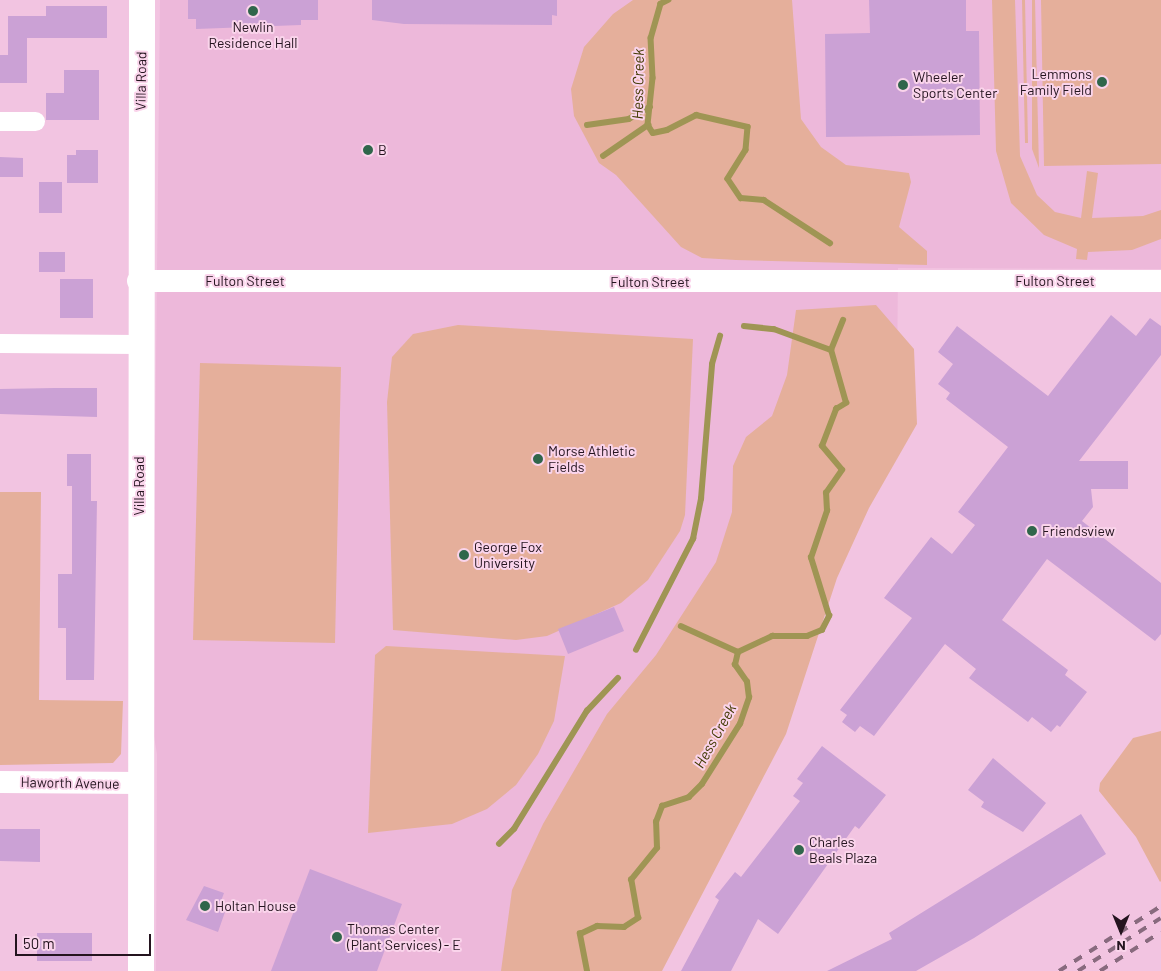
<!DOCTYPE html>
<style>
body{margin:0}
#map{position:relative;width:1161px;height:971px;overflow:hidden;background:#f2c4e1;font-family:Barlow,sans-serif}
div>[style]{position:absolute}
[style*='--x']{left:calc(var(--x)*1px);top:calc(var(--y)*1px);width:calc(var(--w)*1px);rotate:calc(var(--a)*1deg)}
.built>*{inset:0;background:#edb8da}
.green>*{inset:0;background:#e5af9b}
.stream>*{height:5.5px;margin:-2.75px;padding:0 2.75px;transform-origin:2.75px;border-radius:2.75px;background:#9f9554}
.building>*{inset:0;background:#cba1d5}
.minor>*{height:19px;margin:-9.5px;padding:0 9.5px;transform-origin:9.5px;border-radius:9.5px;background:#fff}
.tertiary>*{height:22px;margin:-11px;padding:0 11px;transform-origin:11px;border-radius:11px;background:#fff}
.secondary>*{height:26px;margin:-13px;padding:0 13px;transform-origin:13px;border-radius:13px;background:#fff}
.rail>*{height:4px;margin-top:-2px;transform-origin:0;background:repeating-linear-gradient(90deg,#886a7e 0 9px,transparent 0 18px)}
.dots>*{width:14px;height:14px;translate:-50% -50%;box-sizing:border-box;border:2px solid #fad4eb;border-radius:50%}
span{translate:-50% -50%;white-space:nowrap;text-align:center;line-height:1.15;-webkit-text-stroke:4px #fad4eb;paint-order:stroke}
.poi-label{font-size:14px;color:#24141f}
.right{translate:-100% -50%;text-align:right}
.left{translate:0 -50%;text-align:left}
.street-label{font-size:14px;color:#24141f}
.water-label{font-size:15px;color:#423a03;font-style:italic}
.north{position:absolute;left:1096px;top:906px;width:50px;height:50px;-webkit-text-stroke:4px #fad4eb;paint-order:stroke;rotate:180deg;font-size:14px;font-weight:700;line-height:20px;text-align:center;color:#24141f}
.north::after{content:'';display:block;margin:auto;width:18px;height:22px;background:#24141f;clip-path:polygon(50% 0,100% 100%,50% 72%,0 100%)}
.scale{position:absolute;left:15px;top:934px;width:136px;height:22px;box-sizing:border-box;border:2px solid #24141f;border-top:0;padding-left:6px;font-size:15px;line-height:18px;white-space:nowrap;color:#24141f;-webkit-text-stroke:4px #fad4eb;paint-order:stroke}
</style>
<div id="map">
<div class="built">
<div style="clip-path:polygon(160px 0,1161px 0,1161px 269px,898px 268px,897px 384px,503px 971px,156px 971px,157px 754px,152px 725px)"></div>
</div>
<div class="green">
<div style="clip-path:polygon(633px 0,792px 0,801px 119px,821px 147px,846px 165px,909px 173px,911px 182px,899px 227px,927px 251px,927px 265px,736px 260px,702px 258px,681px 247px,616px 175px,599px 163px,574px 116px,571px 89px,584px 47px,613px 14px)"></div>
<div style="clip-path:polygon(992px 0,1015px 0,1020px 156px,1037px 195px,1055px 212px,1081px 218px,1087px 171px,1098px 173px,1092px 218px,1143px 216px,1161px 210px,1161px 239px,1132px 250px,1088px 252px,1087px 260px,1076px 259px,1077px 249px,1044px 235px,1011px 203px,996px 151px)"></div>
<div style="clip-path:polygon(1022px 0,1025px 0,1028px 143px,1025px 143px)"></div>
<div style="clip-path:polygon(1032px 0,1035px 0,1039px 168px,1032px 149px)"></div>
<div style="clip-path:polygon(1041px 0,1161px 0,1161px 164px,1044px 166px)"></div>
<div style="clip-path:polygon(876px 305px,914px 349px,917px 424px,869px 508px,837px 578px,786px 734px,662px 971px,501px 971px,512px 890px,543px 824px,607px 714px,656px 655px,716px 562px,732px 512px,733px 466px,746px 437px,772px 416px,787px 375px,796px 310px)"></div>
<div style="clip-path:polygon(458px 325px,693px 339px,685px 515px,680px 531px,648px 580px,621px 603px,547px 636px,516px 640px,393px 630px,387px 402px,392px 357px,413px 334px)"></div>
<div style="clip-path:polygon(200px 363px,341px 367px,335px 643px,193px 640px)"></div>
<div style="clip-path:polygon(0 492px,41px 492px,39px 700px,123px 701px,121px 754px,113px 763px,0 765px)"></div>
<div style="clip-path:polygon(386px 646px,565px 656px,554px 721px,538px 754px,516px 785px,487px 809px,452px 824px,368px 833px,375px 655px)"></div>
<div style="clip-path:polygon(1161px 731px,1161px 881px,1160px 882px,1136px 837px,1099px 791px,1100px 783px,1133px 738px)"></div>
</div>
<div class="stream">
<div style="--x:669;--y:0;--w:9;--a:153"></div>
<div style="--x:661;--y:4;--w:35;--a:106"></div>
<div style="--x:651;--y:38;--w:40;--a:87.1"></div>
<div style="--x:653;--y:78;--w:47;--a:96.1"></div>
<div style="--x:648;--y:125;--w:9;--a:58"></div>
<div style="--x:653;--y:133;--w:14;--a:-12"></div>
<div style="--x:667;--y:130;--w:33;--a:-27"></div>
<div style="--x:696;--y:115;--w:53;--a:13"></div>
<div style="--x:748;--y:127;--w:23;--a:95"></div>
<div style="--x:746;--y:150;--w:34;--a:122"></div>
<div style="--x:728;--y:179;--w:23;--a:56"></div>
<div style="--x:741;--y:198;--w:23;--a:5"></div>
<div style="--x:764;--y:200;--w:79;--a:33.1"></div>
<div style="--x:587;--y:125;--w:42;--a:-8.1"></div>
<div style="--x:629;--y:119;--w:24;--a:-30"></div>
<div style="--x:603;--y:156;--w:55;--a:-34.6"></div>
<div style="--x:744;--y:326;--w:30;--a:6"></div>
<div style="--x:774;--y:329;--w:61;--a:20.2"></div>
<div style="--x:681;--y:626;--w:63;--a:24.5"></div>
<div style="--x:636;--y:650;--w:125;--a:-62.8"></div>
<div style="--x:693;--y:539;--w:41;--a:-78.7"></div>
<div style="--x:701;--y:499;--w:135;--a:-85.3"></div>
<div style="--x:712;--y:364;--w:29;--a:-74"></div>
<div style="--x:499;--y:844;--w:21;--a:-45"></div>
<div style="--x:514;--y:829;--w:139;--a:-58.3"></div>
<div style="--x:587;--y:711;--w:45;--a:-46.8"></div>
<div style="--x:587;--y:971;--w:38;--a:-101"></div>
<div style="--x:580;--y:934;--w:19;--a:-25"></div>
<div style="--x:597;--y:926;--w:27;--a:2"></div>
<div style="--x:624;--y:927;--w:17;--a:-33"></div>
<div style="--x:638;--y:918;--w:39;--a:-100"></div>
<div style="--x:631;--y:880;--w:41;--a:-50.9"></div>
<div style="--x:657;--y:848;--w:26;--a:-92"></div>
<div style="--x:656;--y:822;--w:17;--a:-69"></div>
<div style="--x:662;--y:806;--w:28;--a:-18"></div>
<div style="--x:689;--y:797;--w:18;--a:-45"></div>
<div style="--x:702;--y:784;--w:71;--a:-57.7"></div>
<div style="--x:740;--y:724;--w:28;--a:-71"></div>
<div style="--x:749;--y:698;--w:16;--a:-97"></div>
<div style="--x:747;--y:682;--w:21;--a:-125"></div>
<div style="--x:735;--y:665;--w:13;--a:-77"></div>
<div style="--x:738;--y:652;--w:38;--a:-25"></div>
<div style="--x:772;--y:636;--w:35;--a:0"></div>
<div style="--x:807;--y:636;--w:16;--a:-22"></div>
<div style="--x:822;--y:630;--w:16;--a:-63"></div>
<div style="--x:829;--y:616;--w:61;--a:-107.2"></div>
<div style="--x:811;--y:558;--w:50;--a:-71.2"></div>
<div style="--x:827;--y:511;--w:18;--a:-93"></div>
<div style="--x:826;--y:493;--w:28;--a:-55"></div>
<div style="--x:842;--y:470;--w:31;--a:-130"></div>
<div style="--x:822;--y:446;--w:40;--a:-69"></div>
<div style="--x:836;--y:409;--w:12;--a:-31"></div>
<div style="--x:846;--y:403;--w:55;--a:-105.8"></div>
<div style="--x:831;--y:350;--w:32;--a:-68"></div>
</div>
<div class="building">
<div style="clip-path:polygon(188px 0,318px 0,318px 20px,301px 20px,301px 25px,196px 29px,196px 19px,188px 19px)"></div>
<div style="clip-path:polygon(372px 0,557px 0,557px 16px,552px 15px,552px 25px,404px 24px,372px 20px)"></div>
<div style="clip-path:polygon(869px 0,966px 0,966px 31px,979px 31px,980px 135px,826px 137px,825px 34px,870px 33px)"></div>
<div style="clip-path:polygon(46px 6px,107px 6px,107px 38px,27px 38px,27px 83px,0 83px,0 55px,8px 55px,8px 16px,46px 16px)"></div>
<div style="clip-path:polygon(64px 70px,99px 70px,99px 120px,46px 120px,46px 93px,64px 93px)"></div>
<div style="clip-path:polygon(76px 150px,98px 150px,98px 183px,67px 183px,67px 155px,76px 155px)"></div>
<div style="clip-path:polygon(0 157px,23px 158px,23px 177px,0 177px)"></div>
<div style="clip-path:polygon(39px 182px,62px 182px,62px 213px,39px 213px)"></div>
<div style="clip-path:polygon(39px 252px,65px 252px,65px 272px,39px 272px)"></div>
<div style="clip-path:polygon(60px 279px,93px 279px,93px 318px,60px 318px)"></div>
<div style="clip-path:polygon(1111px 315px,1136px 336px,1150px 318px,1161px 326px,1161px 355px,1079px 461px,1128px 461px,1128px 489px,1091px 489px,1093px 507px,1082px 521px,1161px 583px,1161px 634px,1155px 641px,1047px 559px,1002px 620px,1068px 670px,1065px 675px,1087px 692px,1060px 727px,1057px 725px,1051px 732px,1032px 717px,1028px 722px,969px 678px,976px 669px,945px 644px,874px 736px,860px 726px,855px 732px,842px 722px,847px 715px,840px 710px,912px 618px,884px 598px,931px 537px,952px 554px,975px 525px,958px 512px,1008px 447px,946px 399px,950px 393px,938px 384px,953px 364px,938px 352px,957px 326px,1048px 396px)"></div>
<div style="clip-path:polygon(54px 388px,97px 388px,97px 417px,0 414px,0 389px)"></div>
<div style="clip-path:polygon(67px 454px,91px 454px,91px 501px,97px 501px,94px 680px,66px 680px,66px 628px,58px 628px,58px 574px,72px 574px,72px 486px,67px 486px)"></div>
<div style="clip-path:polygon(614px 607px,624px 631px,568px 654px,558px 629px)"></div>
<div style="clip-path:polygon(822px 746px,886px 795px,859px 829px,855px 826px,778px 934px,758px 919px,731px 971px,681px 971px,719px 900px,715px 897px,735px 872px,741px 877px,800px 801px,793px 796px,803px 783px,797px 779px)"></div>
<div style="clip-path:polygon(993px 758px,1046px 803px,1023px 832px,981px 807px,984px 802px,968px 790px)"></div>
<div style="clip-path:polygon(1081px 814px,1106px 854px,974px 938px,916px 971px,827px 971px,892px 939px,889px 933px)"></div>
<div style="clip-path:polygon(0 829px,40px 829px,40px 862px,0 861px)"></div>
<div style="clip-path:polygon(310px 869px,402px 904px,377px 971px,271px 971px)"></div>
<div style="clip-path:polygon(204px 886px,224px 893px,218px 909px,225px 912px,218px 932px,186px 920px)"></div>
<div style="clip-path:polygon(37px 933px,92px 933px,92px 961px,37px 961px)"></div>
</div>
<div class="minor">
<div style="--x:0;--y:121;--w:35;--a:0"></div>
<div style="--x:0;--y:343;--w:139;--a:0.4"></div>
</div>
<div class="tertiary">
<div style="--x:138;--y:281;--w:1023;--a:0"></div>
<div style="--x:0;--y:782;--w:141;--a:0.4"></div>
</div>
<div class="secondary">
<div style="--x:141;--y:971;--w:971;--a:-89.94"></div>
</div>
<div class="rail">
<div style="--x:1059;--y:971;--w:121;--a:-32.5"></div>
<div style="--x:1078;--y:971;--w:98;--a:-32.6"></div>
<div style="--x:1100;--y:971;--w:72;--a:-32.6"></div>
</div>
<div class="dots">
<div style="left:253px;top:11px;background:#30664b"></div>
<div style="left:1102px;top:82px;background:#30664b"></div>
<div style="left:903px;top:85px;background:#30664b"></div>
<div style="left:368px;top:150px;background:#30664b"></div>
<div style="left:538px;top:459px;background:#30664b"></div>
<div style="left:1032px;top:531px;background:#30664b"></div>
<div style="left:464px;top:555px;background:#30664b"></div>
<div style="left:799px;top:850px;background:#30664b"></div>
<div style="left:205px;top:906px;background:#30664b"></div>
<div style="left:337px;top:937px;background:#30664b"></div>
</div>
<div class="poi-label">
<span style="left:253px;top:35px">Newlin<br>Residence Hall</span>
<span class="right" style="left:1092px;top:82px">Lemmons<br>Family Field</span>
<span class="left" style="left:913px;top:85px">Wheeler<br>Sports Center</span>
<span class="left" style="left:378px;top:150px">B</span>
<span class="left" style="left:548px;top:459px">Morse Athletic<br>Fields</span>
<span class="left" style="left:1042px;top:531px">Friendsview</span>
<span class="left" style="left:474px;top:555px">George Fox<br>University</span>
<span class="left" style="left:809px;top:850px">Charles<br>Beals Plaza</span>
<span class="left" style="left:215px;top:906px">Holtan House</span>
<span class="left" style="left:347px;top:937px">Thomas Center<br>(Plant Services) - E</span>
</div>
<div class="street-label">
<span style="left:141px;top:81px;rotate:-89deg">Villa Road</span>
<span style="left:245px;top:281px">Fulton Street</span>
<span style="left:1055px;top:281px">Fulton Street</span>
<span style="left:650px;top:282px">Fulton Street</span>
<span style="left:139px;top:486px;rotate:-90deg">Villa Road</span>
<span style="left:70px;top:783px;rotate:1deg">Haworth Avenue</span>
</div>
<div class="water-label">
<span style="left:638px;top:84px;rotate:-89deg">Hess Creek</span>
<span style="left:715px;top:736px;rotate:-61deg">Hess Creek</span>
</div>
<div class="north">N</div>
<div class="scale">50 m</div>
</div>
